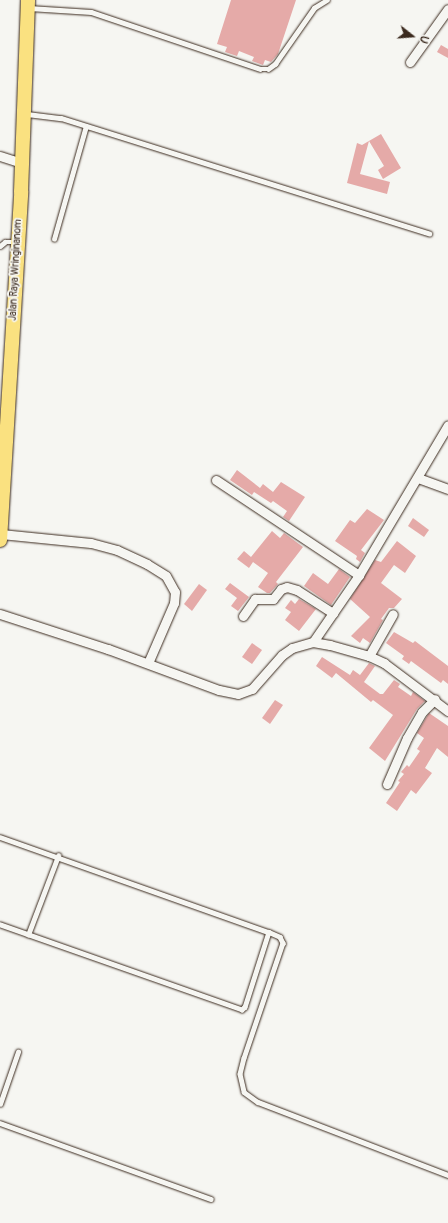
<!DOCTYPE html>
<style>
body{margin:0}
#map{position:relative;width:448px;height:1223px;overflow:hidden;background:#f6f6f2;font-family:Pangolin,sans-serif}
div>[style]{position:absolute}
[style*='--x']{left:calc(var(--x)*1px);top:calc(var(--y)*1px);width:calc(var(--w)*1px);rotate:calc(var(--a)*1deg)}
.building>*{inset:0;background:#e5aaa8}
.roads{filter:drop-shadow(0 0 1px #3b2a1e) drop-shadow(0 0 1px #3b2a1e)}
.service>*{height:4.5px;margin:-2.25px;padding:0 2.25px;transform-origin:2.25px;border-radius:2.25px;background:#f6f6f2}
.minor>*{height:9px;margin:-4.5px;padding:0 4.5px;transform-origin:4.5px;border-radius:4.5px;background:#f6f6f2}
.primary>*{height:14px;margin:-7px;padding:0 7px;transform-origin:7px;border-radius:7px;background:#fae180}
span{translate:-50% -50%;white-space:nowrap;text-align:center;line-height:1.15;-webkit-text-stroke:3.5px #f6f6f2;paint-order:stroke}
.street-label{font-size:10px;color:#3b2a1e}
.north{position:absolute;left:392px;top:16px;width:40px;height:40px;-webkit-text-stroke:3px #f6f6f2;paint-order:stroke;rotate:107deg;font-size:11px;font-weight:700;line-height:16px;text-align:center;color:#3b2a1e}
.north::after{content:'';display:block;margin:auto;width:14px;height:18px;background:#3b2a1e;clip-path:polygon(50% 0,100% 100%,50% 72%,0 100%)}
</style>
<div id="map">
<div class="building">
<div style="clip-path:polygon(231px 0,296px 0,278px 54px,271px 62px,265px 60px,263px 65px,252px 61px,254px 57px,239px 51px,237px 56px,225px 52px,227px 47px,217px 44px)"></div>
<div style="clip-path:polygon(441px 45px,448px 49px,448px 58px,437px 52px)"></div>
<div style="clip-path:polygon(381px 134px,401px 168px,383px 179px,378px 170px,384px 166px,369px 141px,360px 174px,390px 182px,387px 194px,347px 183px,357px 143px,362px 145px)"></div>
<div style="clip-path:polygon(237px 470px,260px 488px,263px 484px,273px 492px,281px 482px,305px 497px,289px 521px,283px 517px,287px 511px,273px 501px,271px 503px,254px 492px,252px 495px,230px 480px)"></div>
<div style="clip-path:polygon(367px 509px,384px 520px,361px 550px,365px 553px,360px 562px,356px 559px,357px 556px,335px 541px,350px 520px,355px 523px)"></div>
<div style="clip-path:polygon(413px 518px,429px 530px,424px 537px,408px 526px)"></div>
<div style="clip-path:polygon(272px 531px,280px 538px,284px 533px,303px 547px,276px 582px,278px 584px,270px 593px,267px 593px,258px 587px,268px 573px,253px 562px,249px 568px,237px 559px,244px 551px,251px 557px)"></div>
<div style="clip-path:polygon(397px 541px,416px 556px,405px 573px,394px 565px,381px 583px,402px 599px,394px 608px,389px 608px,381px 619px,383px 620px,370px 643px,363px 638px,360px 643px,351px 636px,370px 617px,350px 599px,375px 560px,381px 562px)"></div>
<div style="clip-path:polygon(339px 569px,350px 577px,331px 605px,304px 586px,313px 573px,328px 584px)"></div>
<div style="clip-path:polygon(230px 583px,249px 597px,238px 611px,231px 606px,237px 598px,225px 589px)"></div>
<div style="clip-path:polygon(199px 584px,207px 590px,192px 611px,184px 604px)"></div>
<div style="clip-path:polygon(299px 599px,316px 609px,299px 631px,285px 620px,291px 612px,285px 608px,291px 600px,295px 604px)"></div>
<div style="clip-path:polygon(394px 632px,413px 643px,415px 641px,448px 666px,448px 684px,443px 680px,441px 683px,411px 661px,409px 664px,402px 659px,404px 656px,386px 643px)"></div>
<div style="clip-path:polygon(252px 643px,262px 650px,252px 664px,242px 657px)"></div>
<div style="clip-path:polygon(322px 657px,350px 675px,353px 670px,360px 675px,369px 663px,375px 666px,364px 682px,380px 694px,383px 694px,394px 680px,400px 684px,398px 687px,411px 696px,413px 692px,425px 701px,417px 709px,385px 761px,369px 748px,393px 715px,373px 700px,371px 702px,336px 673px,332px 678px,316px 666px)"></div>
<div style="clip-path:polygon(275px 700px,283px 705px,270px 724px,262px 718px)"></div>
<div style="clip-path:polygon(429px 713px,448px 726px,448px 757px,437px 748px,425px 768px,432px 773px,416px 794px,411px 790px,397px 811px,386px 803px,400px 782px,398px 781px,404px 774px,401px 772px,407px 765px,409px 767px,420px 751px,417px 749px,424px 738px,417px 733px)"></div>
</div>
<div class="roads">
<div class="service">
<div style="--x:29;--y:8;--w:62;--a:3.7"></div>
<div style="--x:91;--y:12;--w:178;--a:18.6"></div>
<div style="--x:260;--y:69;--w:8;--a:0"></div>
<div style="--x:268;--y:69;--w:9;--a:-36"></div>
<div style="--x:275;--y:64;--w:68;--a:-55.1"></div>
<div style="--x:314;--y:8;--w:15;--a:-32"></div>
<div style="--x:27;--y:114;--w:34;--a:7"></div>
<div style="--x:61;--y:118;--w:386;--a:17.4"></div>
<div style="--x:54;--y:239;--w:117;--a:-74.2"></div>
<div style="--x:0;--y:246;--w:6;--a:-39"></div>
<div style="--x:5;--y:242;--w:12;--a:0"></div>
<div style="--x:0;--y:837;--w:285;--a:19.5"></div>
<div style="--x:269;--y:932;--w:79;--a:107.7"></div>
<div style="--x:245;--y:1007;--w:4;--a:135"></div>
<div style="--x:242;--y:1010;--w:256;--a:-160.6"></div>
<div style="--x:269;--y:932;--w:12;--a:24"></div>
<div style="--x:280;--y:937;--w:7;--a:63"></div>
<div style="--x:283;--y:943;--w:121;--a:108.7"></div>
<div style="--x:244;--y:1058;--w:16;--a:104"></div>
<div style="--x:240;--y:1074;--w:18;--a:77"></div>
<div style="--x:244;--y:1092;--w:17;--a:36"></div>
<div style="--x:258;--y:1102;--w:204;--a:21"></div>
<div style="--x:28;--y:935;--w:85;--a:-69.2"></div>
<div style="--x:0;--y:1104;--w:55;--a:-70.9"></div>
<div style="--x:0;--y:1123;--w:224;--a:19.8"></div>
</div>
<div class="minor">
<div style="--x:410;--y:62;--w:65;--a:-54.4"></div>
<div style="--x:0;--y:156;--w:22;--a:18"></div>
<div style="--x:418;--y:478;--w:32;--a:20"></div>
<div style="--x:216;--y:480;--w:172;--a:33.6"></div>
<div style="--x:1;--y:534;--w:90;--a:5.7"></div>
<div style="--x:91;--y:543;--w:27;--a:15"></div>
<div style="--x:117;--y:550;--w:33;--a:25"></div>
<div style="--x:147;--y:564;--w:22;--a:32"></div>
<div style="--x:166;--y:576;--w:18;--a:61"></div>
<div style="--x:175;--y:592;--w:11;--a:95"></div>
<div style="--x:174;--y:603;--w:65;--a:113.4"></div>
<div style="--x:0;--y:614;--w:114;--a:18"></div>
<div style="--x:108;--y:649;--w:118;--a:20.3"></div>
<div style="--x:219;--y:690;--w:19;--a:12"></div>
<div style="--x:238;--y:694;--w:15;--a:-20"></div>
<div style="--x:252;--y:689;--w:45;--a:-48.6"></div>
<div style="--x:282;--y:655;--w:12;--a:-35"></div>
<div style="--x:292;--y:648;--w:22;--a:-16"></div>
<div style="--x:313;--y:642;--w:17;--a:10"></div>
<div style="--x:330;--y:645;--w:41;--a:15.8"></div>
<div style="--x:369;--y:656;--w:17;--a:25"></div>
<div style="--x:384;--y:663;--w:80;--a:36.9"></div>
<div style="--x:243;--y:616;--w:21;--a:-55"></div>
<div style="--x:255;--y:599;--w:18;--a:0"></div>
<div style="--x:273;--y:599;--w:13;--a:-51"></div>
<div style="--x:281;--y:589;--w:6;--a:-18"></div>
<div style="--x:287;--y:587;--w:10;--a:17"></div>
<div style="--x:297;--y:590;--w:43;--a:32.6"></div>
<div style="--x:313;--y:642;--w:81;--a:-55.5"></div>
<div style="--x:359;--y:575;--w:174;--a:-59.3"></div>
<div style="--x:369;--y:656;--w:48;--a:-60.3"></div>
<div style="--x:387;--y:784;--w:50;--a:-66.5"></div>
<div style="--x:407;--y:738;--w:30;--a:-60"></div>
<div style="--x:422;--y:712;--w:18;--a:-45"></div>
</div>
<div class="primary">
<div style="--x:0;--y:540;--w:349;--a:-86.5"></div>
<div style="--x:21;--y:192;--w:192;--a:-87.9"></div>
</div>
</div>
<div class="street-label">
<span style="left:16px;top:270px;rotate:-87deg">Jalan Raya Wringinanom</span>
</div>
<div class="north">U</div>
</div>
